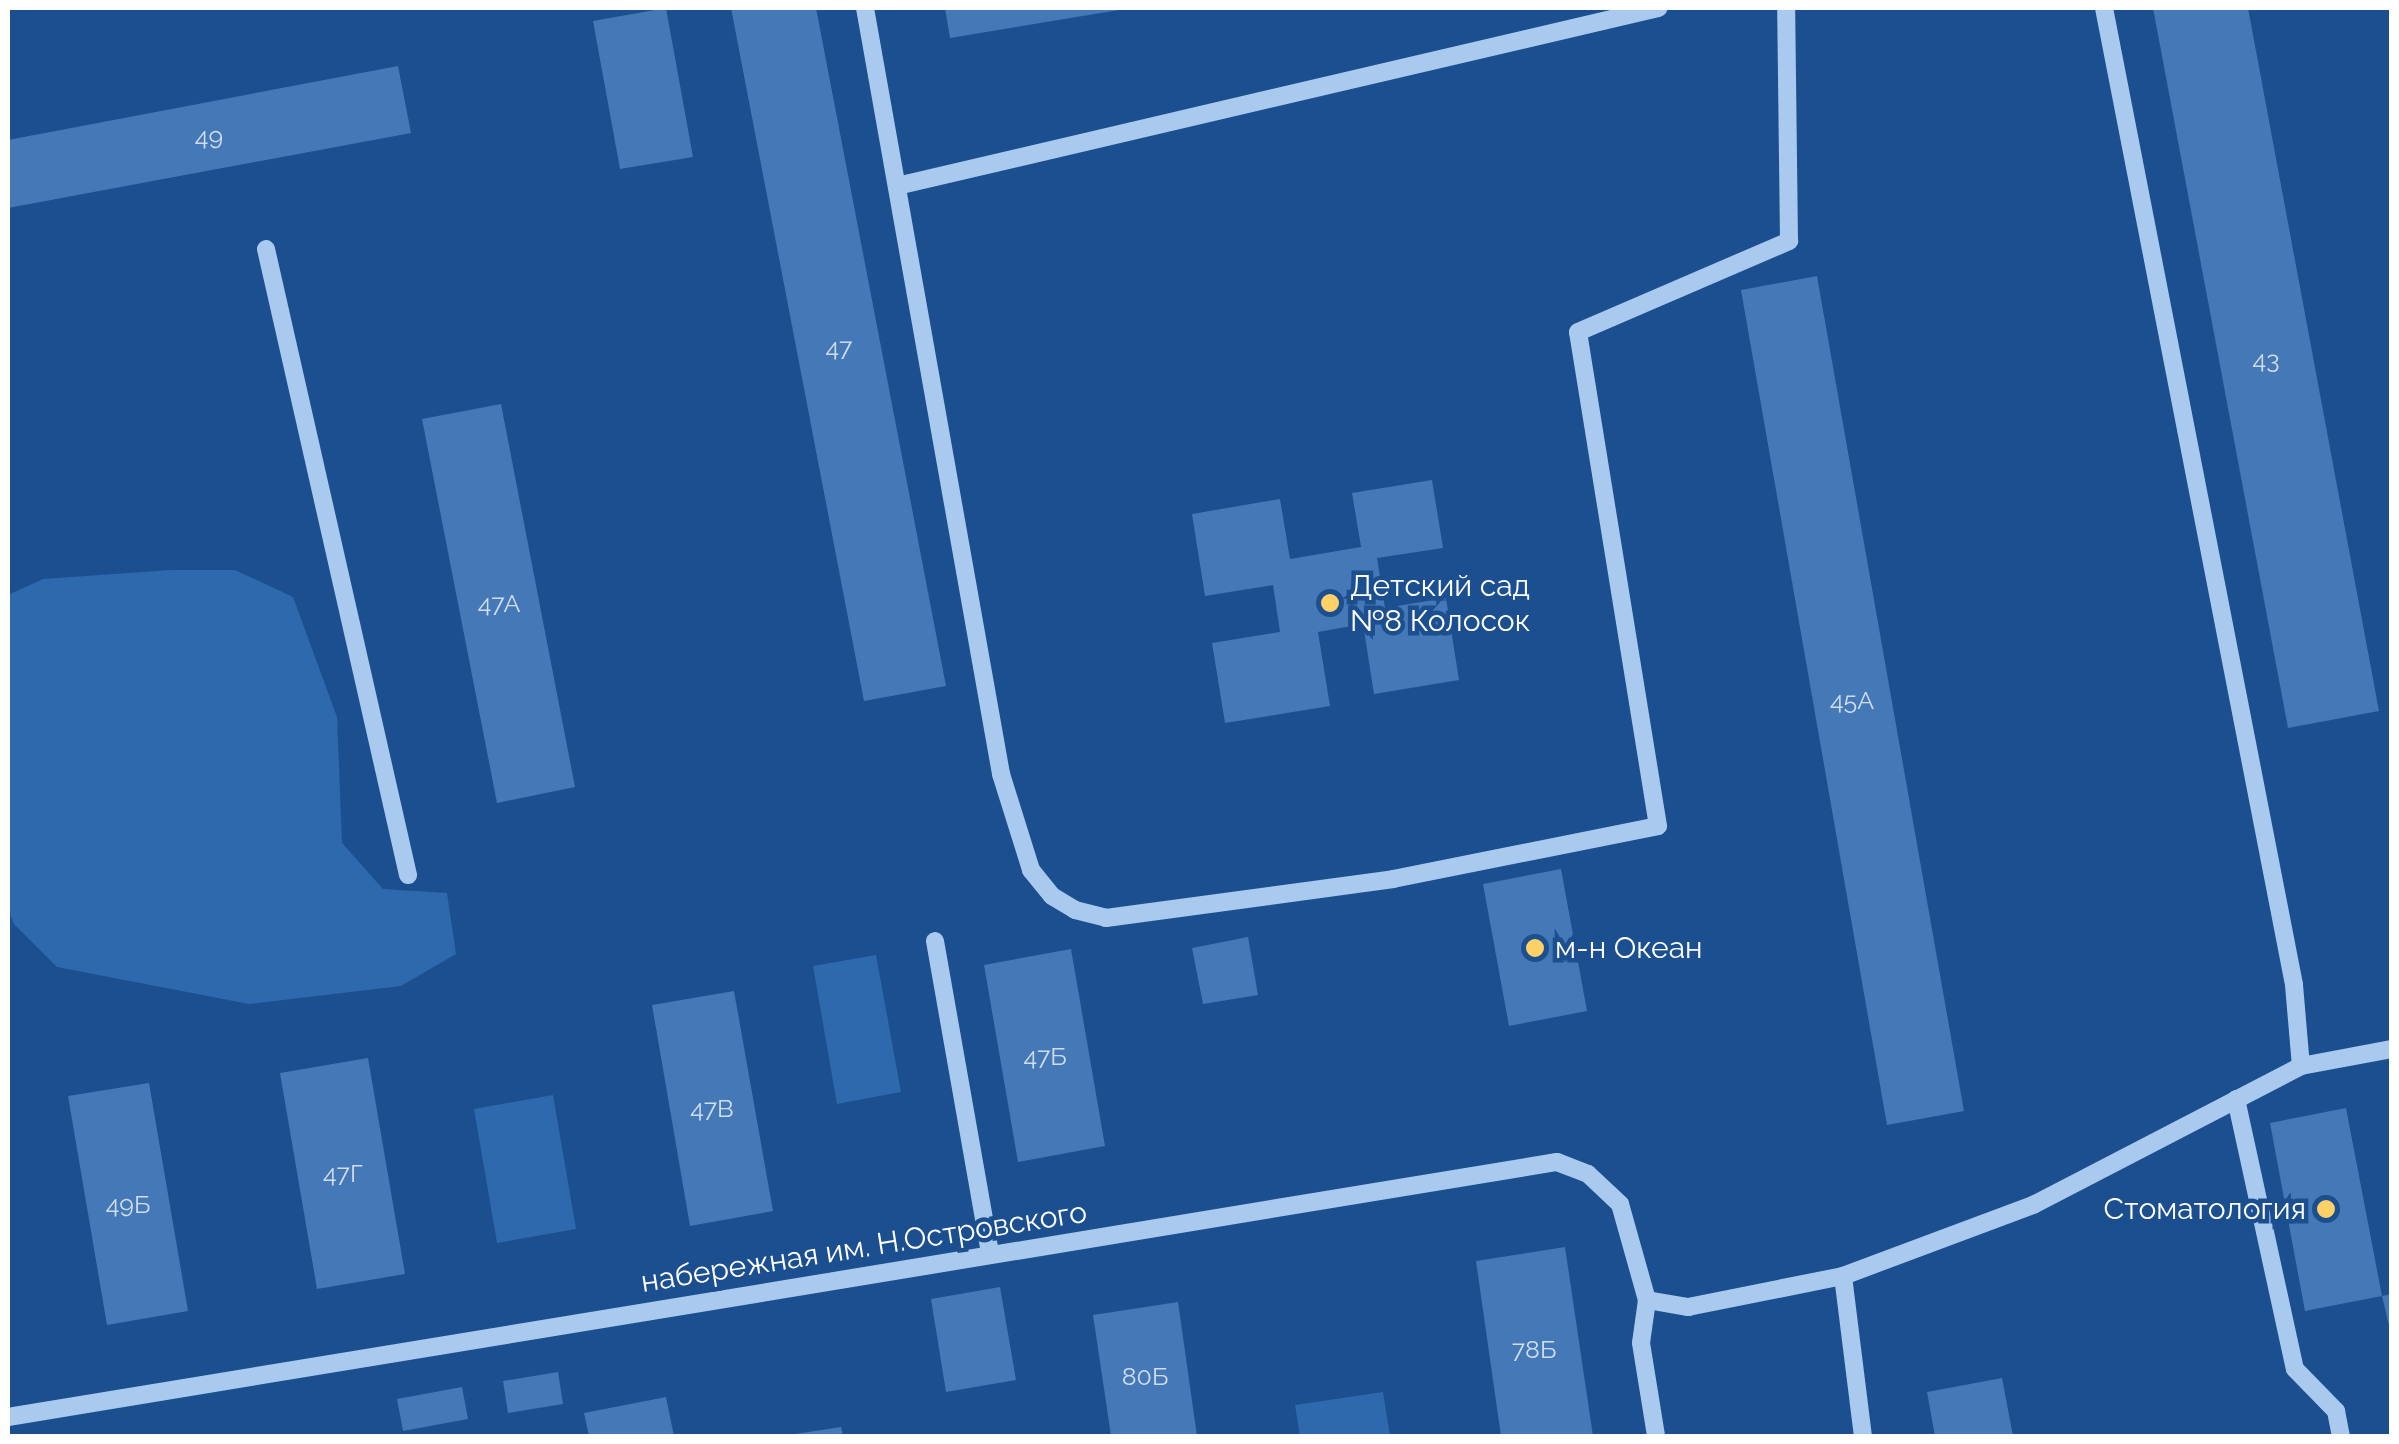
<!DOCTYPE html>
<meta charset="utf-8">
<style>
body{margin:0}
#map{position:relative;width:2399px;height:1444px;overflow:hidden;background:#1b4f8f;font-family:Raleway,sans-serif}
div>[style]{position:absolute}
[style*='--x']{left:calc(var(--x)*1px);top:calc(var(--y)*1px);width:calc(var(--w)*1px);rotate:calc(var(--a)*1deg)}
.green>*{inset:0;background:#2e69ad}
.building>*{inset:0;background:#4478b7}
.minor>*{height:18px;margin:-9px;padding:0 9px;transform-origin:9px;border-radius:9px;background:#a9c9ee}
.dots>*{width:28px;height:28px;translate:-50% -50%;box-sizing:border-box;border:5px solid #1b4f8f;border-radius:50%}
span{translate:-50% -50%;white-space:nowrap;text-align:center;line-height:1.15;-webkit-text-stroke:9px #1b4f8f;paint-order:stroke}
.number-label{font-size:25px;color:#d0dded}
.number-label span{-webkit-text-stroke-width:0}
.poi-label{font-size:30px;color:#fff}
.left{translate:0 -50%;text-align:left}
.right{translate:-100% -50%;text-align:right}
.street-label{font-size:30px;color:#fff}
.frame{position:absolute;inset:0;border:10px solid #fff;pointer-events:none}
</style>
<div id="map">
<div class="green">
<div style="clip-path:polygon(171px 570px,235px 570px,293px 597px,337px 717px,342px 843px,383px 889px,447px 893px,456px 954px,401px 986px,249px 1004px,57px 967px,14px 924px,8px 910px,8px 595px,43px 579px)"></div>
<div style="clip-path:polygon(876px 955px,901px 1092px,837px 1104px,813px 966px)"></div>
<div style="clip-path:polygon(553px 1095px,576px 1229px,497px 1243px,474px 1109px)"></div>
<div style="clip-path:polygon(1383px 1392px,1390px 1436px,1300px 1436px,1295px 1405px)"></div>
</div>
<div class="building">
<div style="clip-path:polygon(666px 8px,693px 157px,620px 169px,593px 21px)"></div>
<div style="clip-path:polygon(731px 8px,816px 8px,946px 686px,864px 701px)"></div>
<div style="clip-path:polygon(945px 8px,1119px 8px,1119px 10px,950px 38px)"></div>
<div style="clip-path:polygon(2153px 8px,2248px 8px,2379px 711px,2288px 728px)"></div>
<div style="clip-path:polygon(398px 66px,411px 133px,8px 208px,8px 140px)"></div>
<div style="clip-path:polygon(1817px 276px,1964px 1111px,1887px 1125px,1741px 290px)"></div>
<div style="clip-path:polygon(501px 404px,575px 787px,497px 803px,422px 419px)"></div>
<div style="clip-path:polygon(1432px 480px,1443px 548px,1377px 558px,1385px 608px,1446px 598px,1459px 680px,1374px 694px,1363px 624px,1318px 632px,1330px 706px,1225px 723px,1212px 643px,1280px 632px,1273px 585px,1205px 596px,1192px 514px,1280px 499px,1290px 559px,1361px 547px,1352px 493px)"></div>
<div style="clip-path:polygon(1561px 869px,1587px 1011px,1509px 1026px,1483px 884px)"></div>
<div style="clip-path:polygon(1248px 937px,1258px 995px,1203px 1004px,1192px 948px)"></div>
<div style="clip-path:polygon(1071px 949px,1105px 1146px,1018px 1162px,984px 965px)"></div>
<div style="clip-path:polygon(734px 991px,773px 1211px,690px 1226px,652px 1005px)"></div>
<div style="clip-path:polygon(368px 1058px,405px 1274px,317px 1289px,280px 1073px)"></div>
<div style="clip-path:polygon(149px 1083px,188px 1311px,107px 1325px,68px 1096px)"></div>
<div style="clip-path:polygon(2346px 1108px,2382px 1296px,2392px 1294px,2392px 1338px,2382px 1296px,2305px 1311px,2270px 1123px)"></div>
<div style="clip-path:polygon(1565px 1247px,1593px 1436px,1501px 1436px,1476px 1261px)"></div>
<div style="clip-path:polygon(1000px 1287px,1016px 1380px,946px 1392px,931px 1299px)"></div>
<div style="clip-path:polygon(1178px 1302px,1197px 1436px,1111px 1436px,1093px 1315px)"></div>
<div style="clip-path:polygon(558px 1372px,563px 1404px,508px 1413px,503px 1381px)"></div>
<div style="clip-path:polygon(2002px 1378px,2013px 1436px,1935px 1436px,1927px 1392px)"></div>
<div style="clip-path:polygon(462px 1387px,468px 1419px,403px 1431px,397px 1399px)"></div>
<div style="clip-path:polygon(666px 1397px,674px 1436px,589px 1436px,584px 1413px)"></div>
<div style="clip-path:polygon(841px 1427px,843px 1436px,796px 1436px,795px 1434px)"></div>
</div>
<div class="minor">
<div style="--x:865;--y:8;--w:778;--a:79.93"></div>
<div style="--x:1001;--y:774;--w:101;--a:72.6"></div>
<div style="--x:1031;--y:870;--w:33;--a:51"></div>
<div style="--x:1052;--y:896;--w:27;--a:31"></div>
<div style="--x:1075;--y:910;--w:32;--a:14"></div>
<div style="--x:1106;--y:918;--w:290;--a:-7.7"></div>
<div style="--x:1393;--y:879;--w:270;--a:-11.3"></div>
<div style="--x:1658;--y:826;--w:500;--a:-99.2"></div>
<div style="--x:1578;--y:332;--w:230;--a:-23.3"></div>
<div style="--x:1789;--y:241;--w:233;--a:-90.7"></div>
<div style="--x:2104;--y:8;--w:995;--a:78.99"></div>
<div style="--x:2294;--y:985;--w:81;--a:85.1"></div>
<div style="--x:897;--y:186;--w:782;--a:-13.16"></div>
<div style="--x:266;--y:249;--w:642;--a:77.22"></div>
<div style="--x:935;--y:941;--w:318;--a:80"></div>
<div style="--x:2236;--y:1099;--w:276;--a:77.7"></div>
<div style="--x:2295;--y:1369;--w:59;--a:45.7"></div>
<div style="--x:2336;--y:1411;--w:25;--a:79"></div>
<div style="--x:1843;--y:1276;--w:161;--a:82.9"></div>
<div style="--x:1647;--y:1300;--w:42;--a:9.7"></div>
<div style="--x:1688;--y:1307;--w:158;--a:-11.3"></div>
<div style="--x:1843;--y:1276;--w:203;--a:-20.5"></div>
<div style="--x:2033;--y:1205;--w:302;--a:-27.4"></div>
<div style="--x:2301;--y:1066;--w:93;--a:-10.6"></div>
<div style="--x:8;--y:1417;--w:1570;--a:-9.35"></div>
<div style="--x:1557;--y:1162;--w:33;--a:21"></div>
<div style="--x:1588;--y:1174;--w:44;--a:43.2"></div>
<div style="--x:1620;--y:1204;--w:100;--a:74.3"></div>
<div style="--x:1647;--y:1300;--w:43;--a:97.9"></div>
<div style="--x:1641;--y:1343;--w:94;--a:80.8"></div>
</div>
<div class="dots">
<div style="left:1330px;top:603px;background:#ffd166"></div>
<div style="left:1535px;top:948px;background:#ffd166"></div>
<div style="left:2326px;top:1209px;background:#ffd166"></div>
</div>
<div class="number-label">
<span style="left:209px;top:136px">49</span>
<span style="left:839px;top:347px">47</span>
<span style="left:2266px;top:359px">43</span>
<span style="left:499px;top:603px">47А</span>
<span style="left:1852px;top:700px">45А</span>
<span style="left:1045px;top:1056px">47Б</span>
<span style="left:712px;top:1108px">47В</span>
<span style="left:343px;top:1173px">47Г</span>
<span style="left:128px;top:1204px">49Б</span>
<span style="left:1534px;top:1349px">78Б</span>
<span style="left:1145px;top:1376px">80Б</span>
</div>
<div class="poi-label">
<span class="left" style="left:1350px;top:603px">Детский сад<br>№8 Колосок</span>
<span class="left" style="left:1555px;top:948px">м-н Океан</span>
<span class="right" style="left:2306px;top:1209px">Стоматология</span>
</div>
<div class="street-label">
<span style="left:864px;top:1247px;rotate:-9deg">набережная им. Н.Островского</span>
</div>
<div class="frame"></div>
</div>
